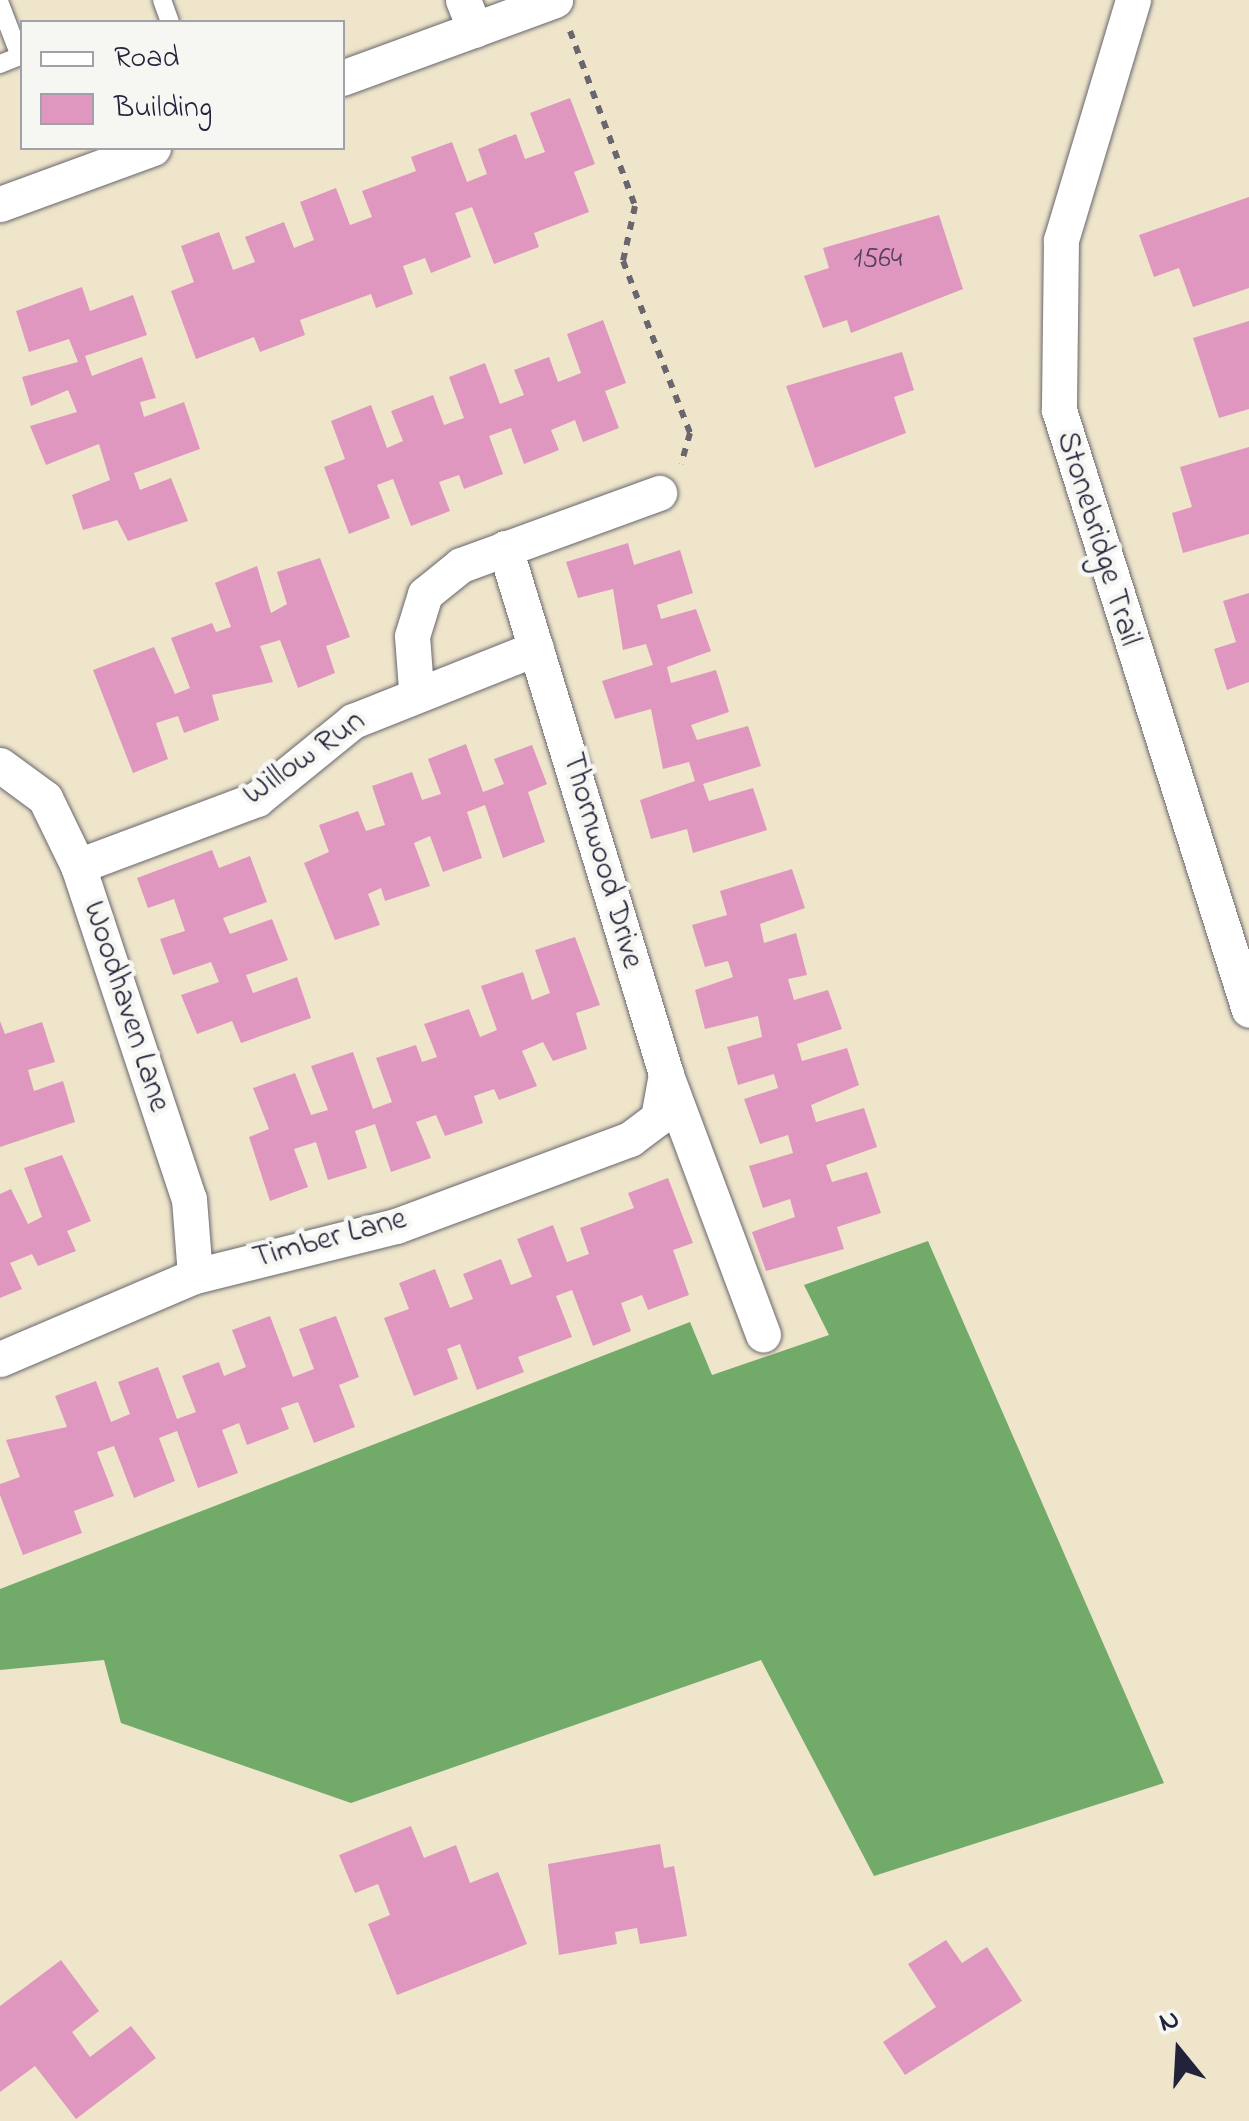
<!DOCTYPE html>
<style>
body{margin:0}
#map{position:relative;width:1249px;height:2121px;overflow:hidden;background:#eee5cb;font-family:"Indie Flower",sans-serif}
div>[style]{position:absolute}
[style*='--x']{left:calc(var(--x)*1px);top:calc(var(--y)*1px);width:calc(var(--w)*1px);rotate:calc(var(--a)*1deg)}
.forest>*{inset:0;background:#71aa69}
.building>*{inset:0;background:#df97bf}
.path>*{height:6px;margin-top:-3px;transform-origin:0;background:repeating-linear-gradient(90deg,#69666d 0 8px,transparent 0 16px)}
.roads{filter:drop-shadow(0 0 2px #69666d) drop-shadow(0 0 2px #69666d)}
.service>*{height:18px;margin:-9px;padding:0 9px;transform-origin:9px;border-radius:9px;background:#fff}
.minor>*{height:35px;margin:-17.5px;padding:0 17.5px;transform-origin:17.5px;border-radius:17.5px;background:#fff}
span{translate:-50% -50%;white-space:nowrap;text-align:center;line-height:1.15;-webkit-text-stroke:9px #f6f6f2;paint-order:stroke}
.number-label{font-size:28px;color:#513f5c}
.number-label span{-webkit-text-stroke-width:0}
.street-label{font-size:32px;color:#22223b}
.legend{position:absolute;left:20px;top:20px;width:325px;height:130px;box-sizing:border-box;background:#f6f6f2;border:2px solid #a1a1a9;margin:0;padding:12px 18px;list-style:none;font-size:30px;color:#22223b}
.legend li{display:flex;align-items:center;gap:20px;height:50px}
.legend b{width:50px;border:2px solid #a1a1a9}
.north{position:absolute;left:1129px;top:2001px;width:100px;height:100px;-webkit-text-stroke:8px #f6f6f2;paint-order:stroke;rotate:342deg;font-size:28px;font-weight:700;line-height:40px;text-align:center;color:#22223b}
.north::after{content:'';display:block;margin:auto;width:35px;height:45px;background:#22223b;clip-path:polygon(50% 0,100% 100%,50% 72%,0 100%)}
</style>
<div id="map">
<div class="forest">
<div style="clip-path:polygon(928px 1241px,1164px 1783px,874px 1876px,761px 1660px,351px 1803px,121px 1723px,104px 1660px,0 1670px,0 1589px,690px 1322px,712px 1375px,829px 1335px,804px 1285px)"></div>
</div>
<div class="building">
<div style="clip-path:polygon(570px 98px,595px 164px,574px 172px,589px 212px,534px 233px,539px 247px,494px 264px,472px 207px,455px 213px,471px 257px,431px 273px,425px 258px,403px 266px,413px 294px,376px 308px,371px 294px,300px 320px,305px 335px,260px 352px,254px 337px,196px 359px,171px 291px,194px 282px,181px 246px,219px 232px,233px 270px,255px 262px,245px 237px,284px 222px,294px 248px,314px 240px,300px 202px,336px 188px,350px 225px,372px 217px,362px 191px,416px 171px,411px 157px,452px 142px,467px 182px,487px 174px,478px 149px,516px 134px,525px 159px,545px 152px,530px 113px)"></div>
<div style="clip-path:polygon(1249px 197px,1249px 288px,1193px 307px,1179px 268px,1154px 277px,1139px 235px)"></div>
<div style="clip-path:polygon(939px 215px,963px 289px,851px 333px,847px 320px,823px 328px,804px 276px,829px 268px,823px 248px)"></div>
<div style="clip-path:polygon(82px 287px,90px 311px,133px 295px,147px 335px,85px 356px,92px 376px,142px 357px,156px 398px,140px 402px,144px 417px,184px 402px,200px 449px,134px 473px,140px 490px,171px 478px,188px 521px,128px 541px,117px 520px,83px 530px,72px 495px,110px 480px,99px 444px,46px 465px,30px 426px,77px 412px,68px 390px,31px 406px,22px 377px,78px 362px,69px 339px,29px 352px,16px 311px)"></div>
<div style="clip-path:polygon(603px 320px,626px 383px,605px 391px,619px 428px,583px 442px,575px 420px,551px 430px,559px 450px,524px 464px,511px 428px,489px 436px,503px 474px,464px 489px,459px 475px,439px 482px,450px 511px,411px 526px,393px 479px,377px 485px,390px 518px,349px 534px,324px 467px,345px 459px,331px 421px,371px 405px,387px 448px,403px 441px,391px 411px,433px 395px,444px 425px,464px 418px,449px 377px,485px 363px,500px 404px,524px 395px,514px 370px,549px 357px,558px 382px,581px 373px,567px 334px)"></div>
<div style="clip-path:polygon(1249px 321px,1249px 409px,1219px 418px,1193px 338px)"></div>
<div style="clip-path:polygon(902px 352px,914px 390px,894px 397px,906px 433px,815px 468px,786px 386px)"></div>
<div style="clip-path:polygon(1249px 447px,1249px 534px,1183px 553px,1172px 513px,1192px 507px,1180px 467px)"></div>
<div style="clip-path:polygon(628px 543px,634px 565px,680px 550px,693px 593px,657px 605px,661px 619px,696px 609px,711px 651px,667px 667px,671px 683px,716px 670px,729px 712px,691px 725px,697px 740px,748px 726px,761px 766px,703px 784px,709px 801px,753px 788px,767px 830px,693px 853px,687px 829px,651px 839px,640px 800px,695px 781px,689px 762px,663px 769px,651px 709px,615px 719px,602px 681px,653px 665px,646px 644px,623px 650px,613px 589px,578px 598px,566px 562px)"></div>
<div style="clip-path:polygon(320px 558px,350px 637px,326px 646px,335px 673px,298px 688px,280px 640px,260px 646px,273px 682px,212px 695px,219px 720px,184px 733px,178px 716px,156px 723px,168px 759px,133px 773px,93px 670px,154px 647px,175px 694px,190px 688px,171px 638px,212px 623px,216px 632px,231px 627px,215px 583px,257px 566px,271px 613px,287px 604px,277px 572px)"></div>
<div style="clip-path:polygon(1249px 593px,1249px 682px,1227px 690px,1214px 649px,1236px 642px,1223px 601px)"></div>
<div style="clip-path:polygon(466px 744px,483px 792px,504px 784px,494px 759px,532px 745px,547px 784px,528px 792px,545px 842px,503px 858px,485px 805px,467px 812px,482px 858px,443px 872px,430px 836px,414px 843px,430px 886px,385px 901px,381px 888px,368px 894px,380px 925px,335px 940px,304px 863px,329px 852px,319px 825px,358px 811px,366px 831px,385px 825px,372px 786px,412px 772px,422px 800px,441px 794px,428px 759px)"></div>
<div style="clip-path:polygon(212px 850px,219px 868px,250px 856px,267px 902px,223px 918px,230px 934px,272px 919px,288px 960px,246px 975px,253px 993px,297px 977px,311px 1018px,241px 1043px,232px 1021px,197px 1034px,181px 995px,219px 982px,211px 962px,173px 975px,160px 939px,185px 931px,174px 899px,148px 908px,137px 878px)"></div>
<div style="clip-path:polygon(792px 869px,805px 908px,760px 924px,764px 943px,796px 933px,807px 975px,788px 979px,794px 1000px,828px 990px,842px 1029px,797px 1044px,802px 1061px,847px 1048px,859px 1085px,811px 1105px,816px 1122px,864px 1108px,877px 1147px,826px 1165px,832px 1182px,867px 1172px,881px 1213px,837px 1227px,844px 1249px,766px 1271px,752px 1232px,795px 1217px,790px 1199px,763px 1208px,749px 1166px,793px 1153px,788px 1135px,760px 1144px,744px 1099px,778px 1088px,774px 1074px,738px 1085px,727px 1047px,762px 1037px,758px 1016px,705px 1029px,695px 990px,733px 977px,728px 961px,705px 967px,692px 925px,727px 915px,720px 891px)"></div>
<div style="clip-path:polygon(575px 937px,600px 1005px,576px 1013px,587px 1049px,553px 1061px,543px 1042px,522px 1051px,537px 1086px,499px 1100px,494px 1089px,474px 1096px,483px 1123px,445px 1136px,436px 1115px,416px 1122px,431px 1158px,391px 1172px,375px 1124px,355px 1131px,367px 1168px,328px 1180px,316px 1142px,294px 1149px,308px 1187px,270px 1201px,249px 1137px,269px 1129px,253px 1088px,295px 1073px,311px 1115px,328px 1110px,311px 1066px,353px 1052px,373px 1109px,392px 1102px,376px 1058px,416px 1045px,422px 1062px,437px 1057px,424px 1024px,469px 1009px,480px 1037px,497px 1030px,481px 986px,523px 972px,532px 1000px,550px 993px,535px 950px)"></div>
<div style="clip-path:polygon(0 1021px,5px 1034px,42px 1022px,55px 1062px,28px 1070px,34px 1091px,63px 1081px,75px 1122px,0 1147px)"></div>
<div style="clip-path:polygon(62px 1155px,91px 1221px,67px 1231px,76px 1251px,38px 1266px,32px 1254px,10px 1263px,22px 1289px,0 1298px,0 1194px,11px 1189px,28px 1224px,42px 1217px,24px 1168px)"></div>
<div style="clip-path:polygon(668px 1178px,693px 1243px,673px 1250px,689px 1295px,648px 1310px,642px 1295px,621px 1303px,631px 1331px,593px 1346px,572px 1290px,556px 1296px,572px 1337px,518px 1357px,524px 1372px,477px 1390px,460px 1344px,447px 1349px,458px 1379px,414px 1396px,384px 1318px,409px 1309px,399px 1283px,435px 1269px,450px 1308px,473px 1299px,463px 1274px,501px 1259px,511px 1285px,532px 1277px,517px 1239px,553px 1225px,567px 1262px,589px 1254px,580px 1228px,634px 1208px,628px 1193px)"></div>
<div style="clip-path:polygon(270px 1316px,293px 1377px,314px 1369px,299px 1329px,336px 1316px,359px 1377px,339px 1385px,355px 1427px,314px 1443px,298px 1402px,281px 1408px,289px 1429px,247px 1445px,239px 1423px,222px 1430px,238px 1473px,198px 1488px,177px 1431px,159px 1438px,175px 1481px,134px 1498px,114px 1446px,97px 1452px,114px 1496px,74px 1511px,82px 1533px,23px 1555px,0 1495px,0 1484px,20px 1477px,6px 1440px,67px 1427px,55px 1396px,96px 1381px,111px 1422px,130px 1414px,118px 1382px,158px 1367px,177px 1419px,196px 1412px,182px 1376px,219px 1362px,224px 1376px,246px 1367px,232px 1330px)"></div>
<div style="clip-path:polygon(411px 1826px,424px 1858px,456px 1845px,470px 1883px,498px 1872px,527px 1944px,397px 1995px,368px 1924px,390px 1915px,378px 1884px,355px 1893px,339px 1855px)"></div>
<div style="clip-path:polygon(660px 1844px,664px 1868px,674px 1866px,687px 1936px,640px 1944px,637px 1928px,615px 1932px,617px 1944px,559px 1955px,548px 1864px)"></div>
<div style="clip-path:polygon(946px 1940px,962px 1963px,987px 1947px,1022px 2001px,905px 2075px,883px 2042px,936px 2007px,908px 1964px)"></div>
<div style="clip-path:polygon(61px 1960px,99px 2011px,72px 2032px,90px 2057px,131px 2026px,156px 2058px,76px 2119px,35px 2066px,0 2092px,0 2006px)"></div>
</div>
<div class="path">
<div style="--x:570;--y:31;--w:187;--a:69.6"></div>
<div style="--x:635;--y:206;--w:56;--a:102.3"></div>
<div style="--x:623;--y:261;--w:185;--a:68.7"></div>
<div style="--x:690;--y:433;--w:32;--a:106"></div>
</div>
<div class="roads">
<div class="service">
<div style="--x:162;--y:0;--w:23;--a:70"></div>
<div style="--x:0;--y:4;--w:56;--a:69"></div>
<div style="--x:20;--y:56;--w:22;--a:158"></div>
</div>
<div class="minor">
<div style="--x:463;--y:0;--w:32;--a:68"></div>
<div style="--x:1133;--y:0;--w:251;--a:106.7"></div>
<div style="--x:1061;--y:240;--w:170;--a:90.7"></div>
<div style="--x:1059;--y:410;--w:629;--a:72.43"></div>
<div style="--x:342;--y:78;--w:227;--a:-20.1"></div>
<div style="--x:0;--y:204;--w:163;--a:-20.1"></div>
<div style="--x:416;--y:689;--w:53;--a:-94.3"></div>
<div style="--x:412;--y:636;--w:44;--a:-72.8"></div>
<div style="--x:425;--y:594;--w:46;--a:-38.9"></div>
<div style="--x:461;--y:565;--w:211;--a:-20"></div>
<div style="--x:0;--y:765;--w:56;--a:36.3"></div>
<div style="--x:45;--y:798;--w:76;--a:64.1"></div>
<div style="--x:78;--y:866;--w:351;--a:71.6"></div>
<div style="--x:189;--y:1199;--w:77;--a:85.5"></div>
<div style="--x:78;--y:866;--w:191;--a:-20.5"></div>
<div style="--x:257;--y:799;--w:124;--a:-39.1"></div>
<div style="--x:353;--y:721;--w:197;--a:-21.7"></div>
<div style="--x:666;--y:1075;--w:277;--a:69.5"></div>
<div style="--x:0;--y:1359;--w:212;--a:-23.1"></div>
<div style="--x:195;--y:1276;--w:207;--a:-14"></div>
<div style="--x:396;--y:1226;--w:250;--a:-20.4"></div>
<div style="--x:630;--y:1139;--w:35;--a:-37"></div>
<div style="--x:658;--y:1118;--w:45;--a:-79.7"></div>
<div style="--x:666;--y:1074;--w:550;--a:-107.02"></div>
</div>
</div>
<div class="number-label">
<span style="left:878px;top:260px">1564</span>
</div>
<div class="street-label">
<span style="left:1097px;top:539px;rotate:73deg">Stonebridge Trail</span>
<span style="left:305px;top:759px;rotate:-35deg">Willow Run</span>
<span style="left:601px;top:861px;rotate:74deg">Thornwood Drive</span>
<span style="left:125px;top:1007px;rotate:72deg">Woodhaven Lane</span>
<span style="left:330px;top:1240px;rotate:-15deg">Timber Lane</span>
</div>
<ul class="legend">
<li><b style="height:12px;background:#fff"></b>Road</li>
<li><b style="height:28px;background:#df97bf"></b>Building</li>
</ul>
<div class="north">N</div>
</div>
